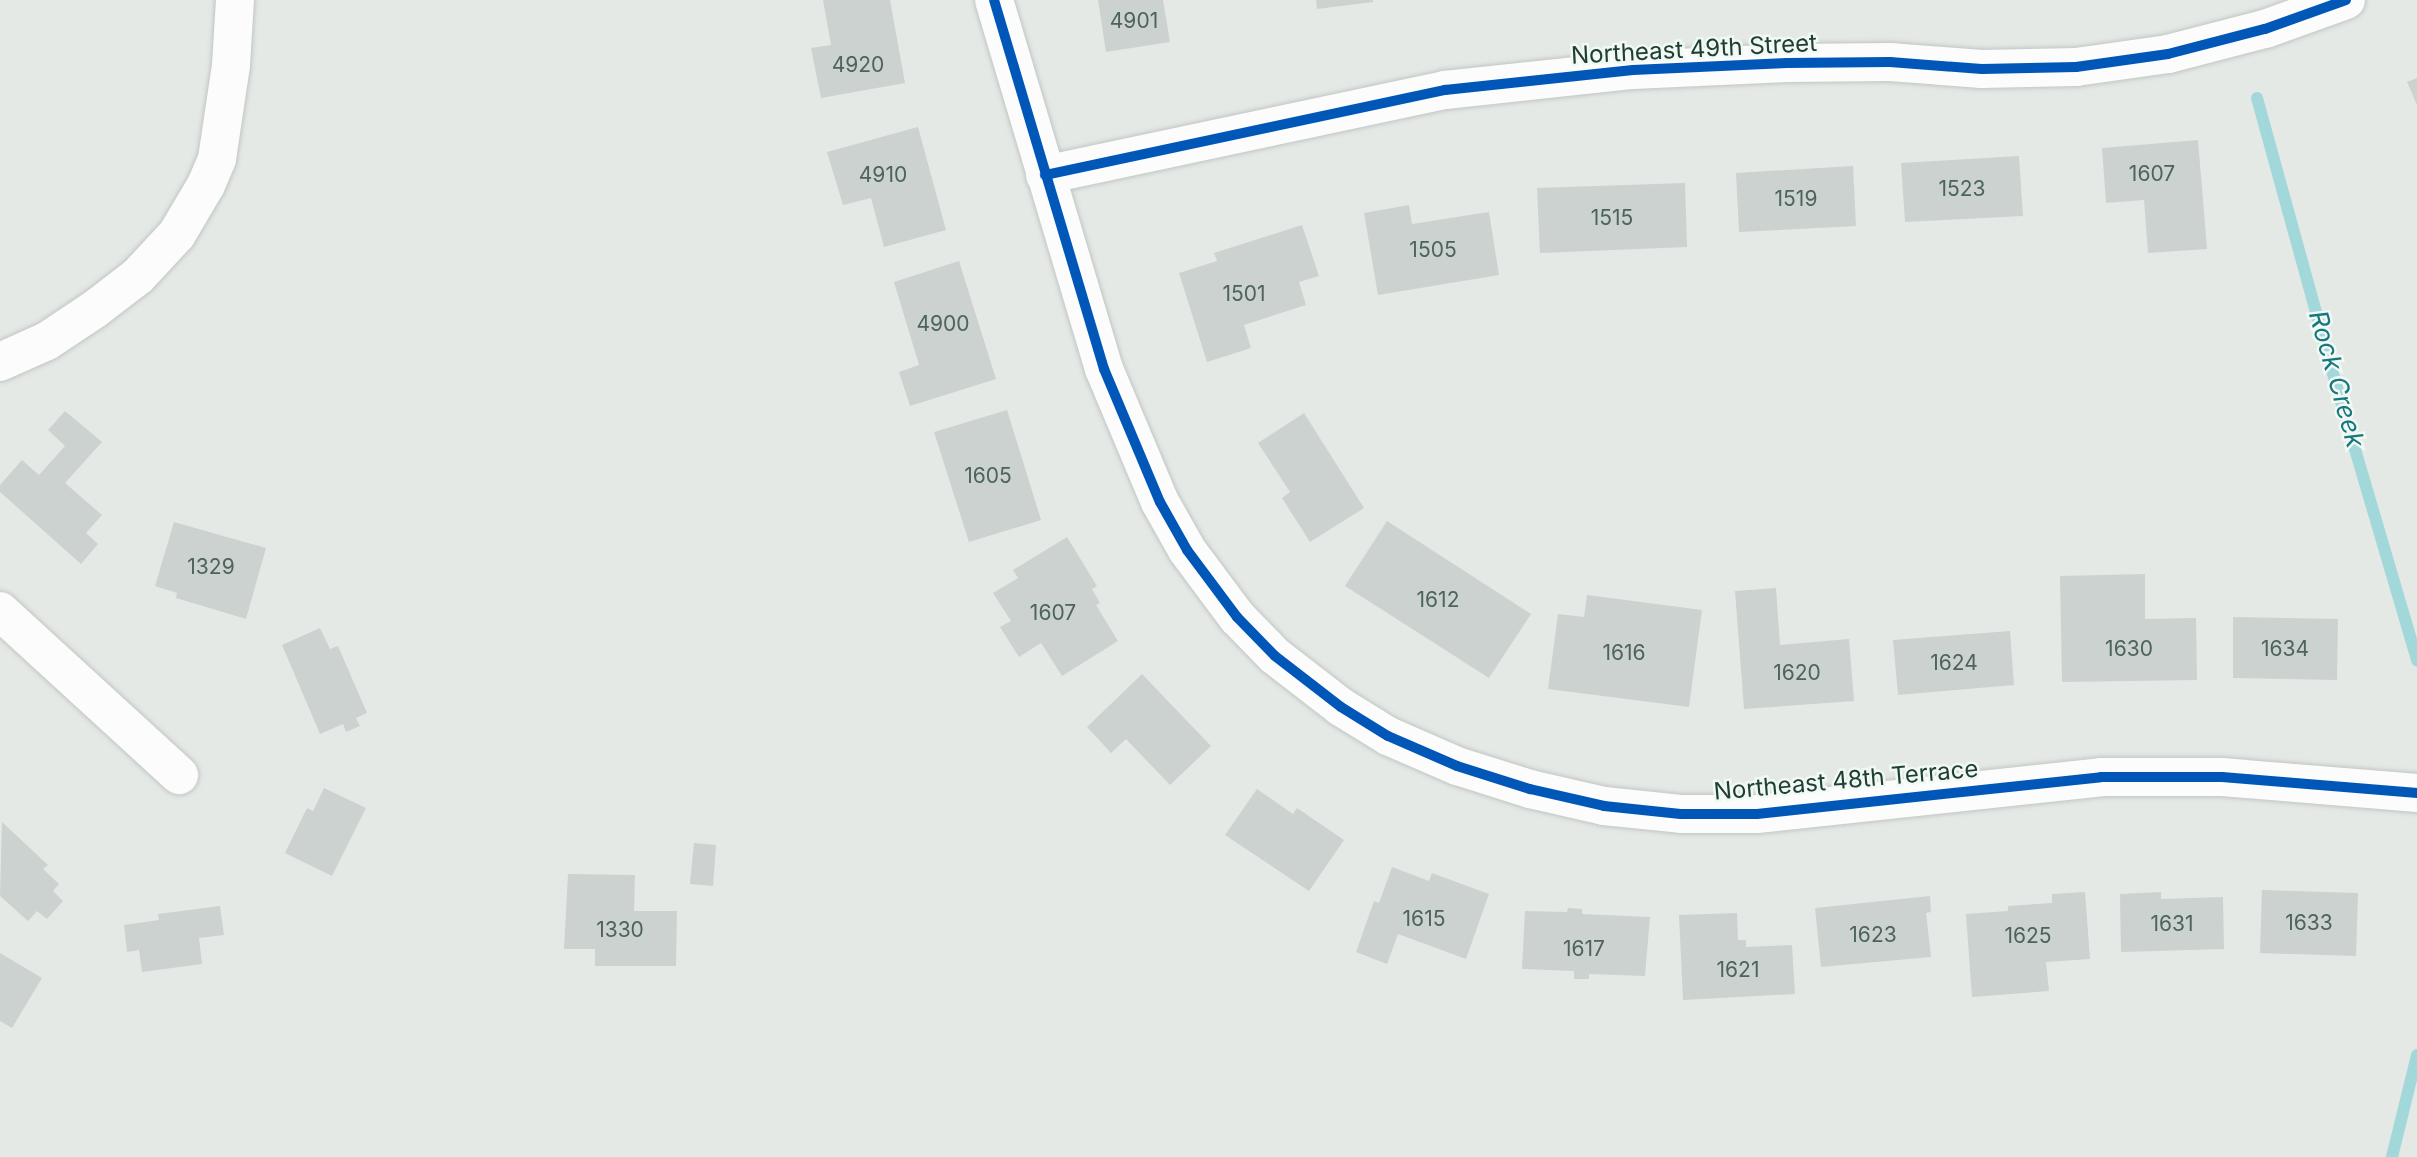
<!DOCTYPE html>
<style>
body{margin:0}
#map{position:relative;width:2417px;height:1157px;overflow:hidden;background:#e4e9e6;font-family:Inter,sans-serif}
div>[style]{position:absolute}
[style*='--x']{left:calc(var(--x)*1px);top:calc(var(--y)*1px);width:calc(var(--w)*1px);rotate:calc(var(--a)*1deg)}
.stream>*{height:12px;margin:-6px;padding:0 6px;transform-origin:6px;border-radius:6px;background:#a2d8da}
.building>*{inset:0;background:#ccd2cf}
.roads{filter:drop-shadow(0 0 2px #c1c6c3) drop-shadow(0 0 2px #c1c6c3)}
.street>*{height:38px;margin:-19px;padding:0 19px;transform-origin:19px;border-radius:19px;background:#fbfcfb}
.cycleway>*{height:10px;margin:-5px;padding:0 5px;transform-origin:5px;border-radius:5px;background:#0057b8}
span{translate:-50% -50%;white-space:nowrap;text-align:center;line-height:1.15;-webkit-text-stroke:5px #f1f9f4;paint-order:stroke}
.number-label{font-size:21px;color:#4c645b}
.number-label span{-webkit-text-stroke-width:0}
.street-label{font-size:24px;color:#203e33}
.water-label{font-size:26px;color:#17777d;font-style:italic}
</style>
<div id="map">
<div class="stream">
<div style="--x:2257;--y:98;--w:301;--a:74.6"></div>
<div style="--x:2337;--y:388;--w:284;--a:73.6"></div>
<div style="--x:2392;--y:1157;--w:105;--a:-76.2"></div>
</div>
<div class="building">
<div style="clip-path:polygon(823px 0,890px 0,905px 83px,821px 98px,811px 48px,831px 45px)"></div>
<div style="clip-path:polygon(1098px 0,1163px 0,1170px 42px,1106px 52px)"></div>
<div style="clip-path:polygon(1316px 0,1373px 0,1373px 2px,1317px 9px)"></div>
<div style="clip-path:polygon(2417px 78px,2417px 105px,2407px 82px)"></div>
<div style="clip-path:polygon(918px 127px,946px 230px,884px 247px,871px 198px,843px 205px,827px 152px)"></div>
<div style="clip-path:polygon(2198px 140px,2207px 249px,2148px 253px,2144px 200px,2106px 203px,2102px 148px)"></div>
<div style="clip-path:polygon(2019px 156px,2023px 216px,1905px 222px,1901px 163px)"></div>
<div style="clip-path:polygon(1853px 166px,1856px 226px,1739px 232px,1736px 173px)"></div>
<div style="clip-path:polygon(1685px 183px,1687px 247px,1540px 253px,1537px 188px)"></div>
<div style="clip-path:polygon(1409px 205px,1412px 224px,1489px 212px,1499px 275px,1378px 295px,1364px 213px)"></div>
<div style="clip-path:polygon(1302px 225px,1319px 276px,1299px 282px,1306px 305px,1244px 325px,1251px 348px,1207px 362px,1179px 273px,1217px 261px,1214px 253px)"></div>
<div style="clip-path:polygon(959px 261px,996px 379px,910px 406px,899px 372px,919px 365px,894px 282px)"></div>
<div style="clip-path:polygon(1007px 410px,1041px 520px,969px 542px,934px 432px)"></div>
<div style="clip-path:polygon(65px 411px,102px 442px,65px 483px,102px 515px,86px 533px,98px 544px,81px 564px,0 492px,0 485px,22px 460px,39px 475px,65px 446px,48px 430px)"></div>
<div style="clip-path:polygon(1304px 413px,1364px 508px,1310px 542px,1282px 498px,1290px 492px,1258px 443px)"></div>
<div style="clip-path:polygon(1387px 521px,1531px 614px,1489px 678px,1345px 586px)"></div>
<div style="clip-path:polygon(174px 522px,266px 548px,246px 619px,176px 598px,177px 593px,155px 586px)"></div>
<div style="clip-path:polygon(1067px 537px,1097px 586px,1092px 589px,1100px 603px,1096px 605px,1118px 641px,1062px 676px,1041px 643px,1019px 657px,1000px 627px,1011px 621px,993px 593px,1018px 578px,1013px 570px)"></div>
<div style="clip-path:polygon(2145px 574px,2145px 619px,2196px 618px,2197px 680px,2062px 682px,2060px 576px)"></div>
<div style="clip-path:polygon(1776px 588px,1780px 645px,1849px 639px,1854px 701px,1744px 709px,1735px 591px)"></div>
<div style="clip-path:polygon(1587px 595px,1702px 610px,1689px 707px,1548px 689px,1558px 614px,1584px 617px)"></div>
<div style="clip-path:polygon(2233px 617px,2338px 619px,2337px 680px,2233px 678px)"></div>
<div style="clip-path:polygon(320px 628px,330px 649px,338px 646px,367px 713px,356px 718px,360px 726px,346px 732px,343px 724px,320px 734px,282px 645px)"></div>
<div style="clip-path:polygon(2010px 631px,2014px 685px,1898px 695px,1893px 640px)"></div>
<div style="clip-path:polygon(1142px 674px,1211px 746px,1170px 785px,1126px 739px,1111px 753px,1087px 727px)"></div>
<div style="clip-path:polygon(324px 788px,366px 808px,332px 876px,285px 853px,307px 808px,313px 811px)"></div>
<div style="clip-path:polygon(1257px 789px,1293px 814px,1297px 808px,1344px 840px,1309px 891px,1225px 835px)"></div>
<div style="clip-path:polygon(2px 822px,48px 865px,43px 869px,59px 884px,53px 891px,63px 901px,47px 919px,37px 911px,28px 921px,0 896px)"></div>
<div style="clip-path:polygon(694px 843px,716px 845px,713px 886px,690px 884px)"></div>
<div style="clip-path:polygon(1392px 867px,1429px 881px,1432px 873px,1489px 894px,1466px 959px,1398px 934px,1387px 964px,1356px 952px,1374px 901px,1379px 903px)"></div>
<div style="clip-path:polygon(568px 874px,635px 875px,634px 911px,677px 911px,676px 966px,595px 966px,595px 949px,564px 949px)"></div>
<div style="clip-path:polygon(2262px 890px,2358px 893px,2356px 956px,2260px 953px)"></div>
<div style="clip-path:polygon(2085px 892px,2090px 959px,2046px 962px,2049px 991px,1972px 997px,1966px 914px,2008px 911px,2008px 906px,2052px 903px,2052px 894px)"></div>
<div style="clip-path:polygon(2161px 892px,2161px 899px,2223px 897px,2224px 949px,2121px 952px,2120px 894px)"></div>
<div style="clip-path:polygon(1930px 896px,1931px 912px,1926px 913px,1931px 957px,1821px 967px,1815px 908px)"></div>
<div style="clip-path:polygon(220px 906px,224px 935px,199px 938px,202px 964px,142px 972px,139px 950px,127px 952px,124px 925px,159px 920px,158px 914px)"></div>
<div style="clip-path:polygon(1568px 908px,1582px 909px,1582px 914px,1650px 917px,1645px 976px,1589px 974px,1589px 979px,1574px 979px,1574px 971px,1522px 969px,1525px 911px,1567px 912px)"></div>
<div style="clip-path:polygon(1737px 913px,1738px 940px,1746px 940px,1746px 947px,1792px 945px,1795px 994px,1683px 1000px,1679px 915px)"></div>
<div style="clip-path:polygon(0 953px,42px 978px,12px 1028px,0 1021px)"></div>
</div>
<div class="roads">
<div class="street">
<div style="--x:994;--y:0;--w:385;--a:73.4"></div>
<div style="--x:1104;--y:369;--w:144;--a:67.2"></div>
<div style="--x:1160;--y:502;--w:55;--a:60.6"></div>
<div style="--x:1187;--y:550;--w:84;--a:53.3"></div>
<div style="--x:1237;--y:617;--w:54;--a:45.7"></div>
<div style="--x:1275;--y:656;--w:83;--a:37.7"></div>
<div style="--x:1341;--y:707;--w:55;--a:31.7"></div>
<div style="--x:1388;--y:736;--w:75;--a:23.5"></div>
<div style="--x:1457;--y:766;--w:77;--a:17.5"></div>
<div style="--x:1530;--y:789;--w:76;--a:12.9"></div>
<div style="--x:1604;--y:806;--w:77;--a:5.9"></div>
<div style="--x:1681;--y:814;--w:76;--a:0"></div>
<div style="--x:1757;--y:814;--w:346;--a:-6.1"></div>
<div style="--x:2101;--y:777;--w:121;--a:0"></div>
<div style="--x:2222;--y:777;--w:196;--a:4.7"></div>
<div style="--x:1045;--y:175;--w:409;--a:-12"></div>
<div style="--x:1445;--y:90;--w:189;--a:-6.1"></div>
<div style="--x:1633;--y:70;--w:154;--a:-2.6"></div>
<div style="--x:1787;--y:63;--w:103;--a:-0.6"></div>
<div style="--x:1890;--y:62;--w:92;--a:4.4"></div>
<div style="--x:1982;--y:69;--w:94;--a:-1.2"></div>
<div style="--x:2076;--y:67;--w:93;--a:-8"></div>
<div style="--x:2168;--y:54;--w:100;--a:-14.5"></div>
<div style="--x:2265;--y:29;--w:86;--a:-19.7"></div>
<div style="--x:0;--y:362;--w:51;--a:-24.1"></div>
<div style="--x:47;--y:341;--w:58;--a:-33.7"></div>
<div style="--x:95;--y:309;--w:54;--a:-37.5"></div>
<div style="--x:138;--y:276;--w:57;--a:-47.1"></div>
<div style="--x:177;--y:234;--w:57;--a:-59.4"></div>
<div style="--x:206;--y:185;--w:28;--a:-67"></div>
<div style="--x:217;--y:159;--w:95;--a:-81.5"></div>
<div style="--x:231;--y:65;--w:65;--a:-86.5"></div>
<div style="--x:0;--y:611;--w:243;--a:42.5"></div>
</div>
</div>
<div class="cycleway">
<div style="--x:994;--y:0;--w:385;--a:73.4"></div>
<div style="--x:1104;--y:369;--w:144;--a:67.2"></div>
<div style="--x:1160;--y:502;--w:55;--a:60.6"></div>
<div style="--x:1187;--y:550;--w:84;--a:53.3"></div>
<div style="--x:1237;--y:617;--w:54;--a:45.7"></div>
<div style="--x:1275;--y:656;--w:83;--a:37.7"></div>
<div style="--x:1341;--y:707;--w:55;--a:31.7"></div>
<div style="--x:1388;--y:736;--w:75;--a:23.5"></div>
<div style="--x:1457;--y:766;--w:77;--a:17.5"></div>
<div style="--x:1530;--y:789;--w:76;--a:12.9"></div>
<div style="--x:1604;--y:806;--w:77;--a:5.9"></div>
<div style="--x:1681;--y:814;--w:76;--a:0"></div>
<div style="--x:1757;--y:814;--w:346;--a:-6.1"></div>
<div style="--x:2101;--y:777;--w:121;--a:0"></div>
<div style="--x:2222;--y:777;--w:196;--a:4.7"></div>
<div style="--x:1045;--y:175;--w:409;--a:-12"></div>
<div style="--x:1445;--y:90;--w:189;--a:-6.1"></div>
<div style="--x:1633;--y:70;--w:154;--a:-2.6"></div>
<div style="--x:1787;--y:63;--w:103;--a:-0.6"></div>
<div style="--x:1890;--y:62;--w:92;--a:4.4"></div>
<div style="--x:1982;--y:69;--w:94;--a:-1.2"></div>
<div style="--x:2076;--y:67;--w:93;--a:-8"></div>
<div style="--x:2168;--y:54;--w:100;--a:-14.5"></div>
<div style="--x:2265;--y:29;--w:86;--a:-19.7"></div>
</div>
<div class="number-label">
<span style="left:1134px;top:21px">4901</span>
<span style="left:858px;top:65px">4920</span>
<span style="left:2152px;top:174px">1607</span>
<span style="left:883px;top:175px">4910</span>
<span style="left:1962px;top:189px">1523</span>
<span style="left:1796px;top:199px">1519</span>
<span style="left:1612px;top:218px">1515</span>
<span style="left:1433px;top:250px">1505</span>
<span style="left:1244px;top:294px">1501</span>
<span style="left:943px;top:324px">4900</span>
<span style="left:988px;top:476px">1605</span>
<span style="left:211px;top:567px">1329</span>
<span style="left:1438px;top:600px">1612</span>
<span style="left:1053px;top:613px">1607</span>
<span style="left:2129px;top:649px">1630</span>
<span style="left:2285px;top:649px">1634</span>
<span style="left:1624px;top:653px">1616</span>
<span style="left:1954px;top:663px">1624</span>
<span style="left:1797px;top:673px">1620</span>
<span style="left:1424px;top:919px">1615</span>
<span style="left:2309px;top:923px">1633</span>
<span style="left:2172px;top:924px">1631</span>
<span style="left:620px;top:930px">1330</span>
<span style="left:1873px;top:935px">1623</span>
<span style="left:2028px;top:936px">1625</span>
<span style="left:1584px;top:949px">1617</span>
<span style="left:1738px;top:970px">1621</span>
</div>
<div class="street-label">
<span style="left:1694px;top:49px;rotate:-3deg">Northeast 49th Street</span>
<span style="left:1846px;top:780px;rotate:-5deg">Northeast 48th Terrace</span>
</div>
<div class="water-label">
<span style="left:2337px;top:379px;rotate:74deg">Rock Creek</span>
</div>
</div>
